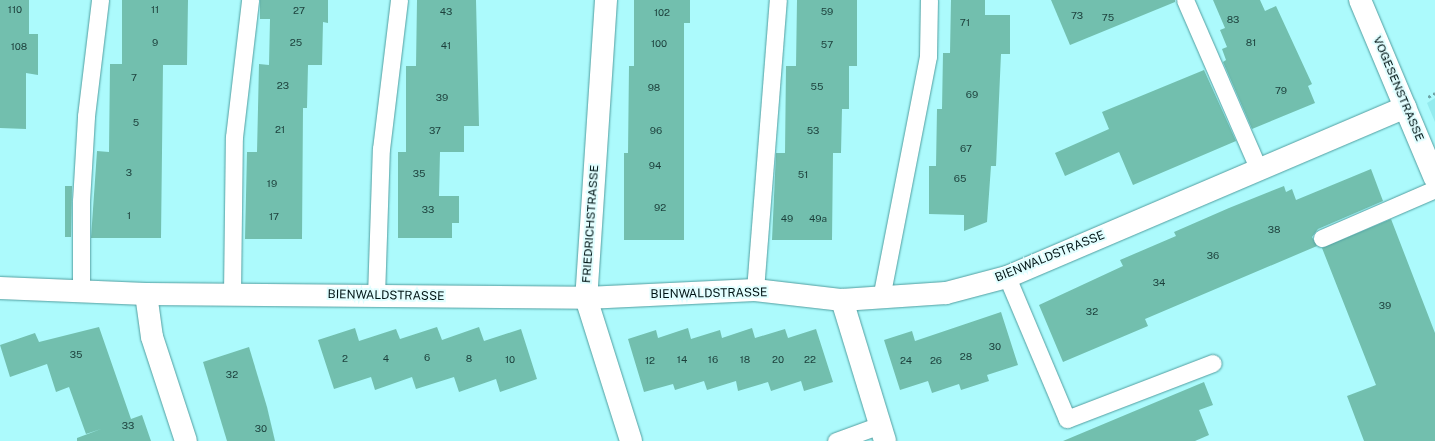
<!DOCTYPE html>
<style>
body{margin:0}
#map{position:relative;width:1435px;height:441px;overflow:hidden;background:#acfafc;font-family:"Public Sans",sans-serif}
div>[style]{position:absolute}
[style*='--x']{left:calc(var(--x)*1px);top:calc(var(--y)*1px);width:calc(var(--w)*1px);rotate:calc(var(--a)*1deg)}
.built>*{inset:0;background:#94ebee}
.building>*{inset:0;background:#72bfae}
.path>*{height:2.5px;margin-top:-1.25px;transform-origin:0;background:repeating-linear-gradient(90deg,#6ca4a6 0 3px,transparent 0 6px)}
.roads{filter:drop-shadow(0 0 1px #519ea0) drop-shadow(0 0 1px #519ea0)}
.service>*{height:17px;margin:-8.5px;padding:0 8.5px;transform-origin:8.5px;border-radius:8.5px;background:#fff}
.minor>*{height:22px;margin:-11px;padding:0 11px;transform-origin:11px;border-radius:11px;background:#fff}
span{translate:-50% -50%;white-space:nowrap;text-align:center;line-height:1.15;-webkit-text-stroke:4px #e1feff;paint-order:stroke}
.number-label{font-size:10px;color:#1c3f3b}
.number-label span{-webkit-text-stroke-width:0}
.street-label{font-size:12px;color:#001415}
</style>
<div id="map">
<div class="built">
<div style="clip-path:polygon(1435px 98px,1435px 122px,1427px 103px)"></div>
</div>
<div class="building">
<div style="clip-path:polygon(0 0,29px 0,29px 34px,38px 34px,38px 75px,26px 73px,26px 129px,0 128px)"></div>
<div style="clip-path:polygon(122px 0,188px 0,187px 65px,163px 65px,161px 238px,91px 238px,97px 151px,109px 152px,110px 64px,122px 64px)"></div>
<div style="clip-path:polygon(260px 0,328px 0,328px 23px,323px 22px,322px 65px,308px 65px,307px 108px,303px 108px,302px 239px,245px 239px,247px 152px,257px 152px,259px 64px,269px 65px,270px 19px,260px 19px)"></div>
<div style="clip-path:polygon(417px 0,476px 0,479px 126px,464px 126px,464px 152px,440px 152px,439px 196px,459px 196px,459px 223px,452px 223px,452px 238px,398px 238px,398px 152px,406px 152px,406px 66px,416px 66px)"></div>
<div style="clip-path:polygon(634px 0,690px 0,690px 23px,684px 23px,684px 240px,624px 240px,624px 153px,628px 153px,629px 66px,634px 66px)"></div>
<div style="clip-path:polygon(797px 0,857px 0,857px 66px,849px 66px,849px 109px,842px 109px,841px 153px,833px 153px,832px 240px,772px 240px,776px 153px,785px 153px,786px 66px,796px 66px)"></div>
<div style="clip-path:polygon(951px 0,985px 0,985px 15px,1010px 15px,1010px 54px,1001px 54px,996px 166px,991px 166px,987px 222px,964px 231px,964px 215px,929px 214px,929px 166px,936px 166px,937px 109px,942px 109px,943px 53px,950px 53px)"></div>
<div style="clip-path:polygon(1051px 0,1175px 0,1175px 2px,1070px 45px)"></div>
<div style="clip-path:polygon(1213px 0,1260px 0,1265px 11px,1276px 6px,1312px 84px,1308px 86px,1315px 103px,1252px 129px,1223px 62px,1226px 60px,1222px 49px,1227px 47px,1220px 30px,1225px 28px)"></div>
<div style="clip-path:polygon(1204px 70px,1236px 141px,1133px 185px,1119px 152px,1065px 176px,1055px 153px,1109px 129px,1102px 112px)"></div>
<div style="clip-path:polygon(1371px 169px,1383px 201px,1318px 229px,1312px 237px,1317px 246px,1145px 319px,1148px 326px,1063px 362px,1039px 305px,1123px 266px,1120px 260px,1176px 236px,1174px 232px,1229px 208px,1284px 186px,1286px 192px,1292px 189px,1296px 200px)"></div>
<div style="clip-path:polygon(65px 186px,72px 186px,71px 237px,65px 237px)"></div>
<div style="clip-path:polygon(1391px 219px,1435px 333px,1435px 441px,1364px 441px,1347px 396px,1376px 385px,1322px 248px)"></div>
<div style="clip-path:polygon(1001px 312px,1018px 365px,987px 375px,989px 381px,961px 390px,959px 384px,932px 393px,928px 381px,900px 390px,884px 340px,912px 331px,915px 341px)"></div>
<div style="clip-path:polygon(99px 327px,131px 419px,142px 415px,151px 441px,77px 441px,77px 438px,101px 429px,86px 434px,69px 387px,56px 392px,47px 364px,10px 377px,0 345px,35px 333px,39px 342px)"></div>
<div style="clip-path:polygon(437px 327px,442px 340px,479px 327px,484px 341px,521px 329px,537px 379px,500px 392px,496px 379px,459px 392px,454px 377px,416px 389px,412px 377px,375px 390px,371px 377px,334px 389px,318px 340px,355px 328px,359px 341px,396px 329px,400px 339px)"></div>
<div style="clip-path:polygon(688px 328px,691px 339px,720px 330px,722px 338px,752px 328px,755px 338px,785px 329px,788px 338px,816px 329px,833px 382px,804px 391px,801px 381px,771px 391px,768px 382px,738px 391px,736px 381px,707px 390px,704px 381px,675px 390px,673px 384px,644px 392px,628px 339px,656px 330px,658px 338px)"></div>
<div style="clip-path:polygon(249px 347px,267px 407px,275px 441px,227px 441px,203px 362px)"></div>
<div style="clip-path:polygon(1204px 382px,1213px 405px,1199px 410px,1209px 435px,1195px 441px,1063px 441px)"></div>
</div>
<div class="path">
<div style="--x:1428;--y:97;--w:8;--a:-30"></div>
</div>
<div class="roads">
<div class="service">
<div style="--x:1185;--y:0;--w:185;--a:66.5"></div>
<div style="--x:1322;--y:238;--w:123;--a:-23.4"></div>
<div style="--x:1007;--y:277;--w:154;--a:67.1"></div>
<div style="--x:1067;--y:419;--w:156;--a:-21"></div>
<div style="--x:81;--y:290;--w:89;--a:-90"></div>
<div style="--x:81;--y:201;--w:85;--a:-86.6"></div>
<div style="--x:86;--y:116;--w:117;--a:-83.1"></div>
<div style="--x:755;--y:290;--w:291;--a:-85.5"></div>
<div style="--x:232;--y:293;--w:156;--a:-89.3"></div>
<div style="--x:234;--y:137;--w:138;--a:-83.3"></div>
<div style="--x:376;--y:296;--w:147;--a:-88.1"></div>
<div style="--x:381;--y:149;--w:150;--a:-83.1"></div>
<div style="--x:881;--y:298;--w:247;--a:-79"></div>
<div style="--x:928;--y:56;--w:56;--a:-89"></div>
<div style="--x:836;--y:441;--w:47;--a:-20"></div>
</div>
<div class="minor">
<div style="--x:606;--y:0;--w:299;--a:93.8"></div>
<div style="--x:586;--y:298;--w:150;--a:72.5"></div>
<div style="--x:1360;--y:0;--w:193;--a:67.2"></div>
<div style="--x:0;--y:288;--w:146;--a:2.4"></div>
<div style="--x:146;--y:294;--w:440;--a:0.5"></div>
<div style="--x:586;--y:298;--w:169;--a:-2.7"></div>
<div style="--x:755;--y:290;--w:88;--a:6.6"></div>
<div style="--x:842;--y:300;--w:104;--a:-3.9"></div>
<div style="--x:946;--y:293;--w:63;--a:-14.7"></div>
<div style="--x:1007;--y:277;--w:433;--a:-23.1"></div>
<div style="--x:146;--y:294;--w:43;--a:82.1"></div>
<div style="--x:152;--y:337;--w:109;--a:71.9"></div>
<div style="--x:842;--y:300;--w:147;--a:73"></div>
</div>
</div>
<div class="number-label">
<span style="left:15px;top:10px">110</span>
<span style="left:155px;top:10px">11</span>
<span style="left:299px;top:11px">27</span>
<span style="left:446px;top:12px">43</span>
<span style="left:827px;top:12px">59</span>
<span style="left:662px;top:13px">102</span>
<span style="left:1077px;top:16px">73</span>
<span style="left:1108px;top:18px">75</span>
<span style="left:1233px;top:20px">83</span>
<span style="left:965px;top:23px">71</span>
<span style="left:155px;top:43px">9</span>
<span style="left:296px;top:43px">25</span>
<span style="left:1251px;top:43px">81</span>
<span style="left:659px;top:44px">100</span>
<span style="left:827px;top:45px">57</span>
<span style="left:446px;top:46px">41</span>
<span style="left:19px;top:47px">108</span>
<span style="left:134px;top:78px">7</span>
<span style="left:283px;top:86px">23</span>
<span style="left:817px;top:87px">55</span>
<span style="left:654px;top:88px">98</span>
<span style="left:1281px;top:91px">79</span>
<span style="left:972px;top:95px">69</span>
<span style="left:442px;top:98px">39</span>
<span style="left:136px;top:123px">5</span>
<span style="left:280px;top:130px">21</span>
<span style="left:435px;top:131px">37</span>
<span style="left:656px;top:131px">96</span>
<span style="left:813px;top:131px">53</span>
<span style="left:966px;top:149px">67</span>
<span style="left:655px;top:166px">94</span>
<span style="left:129px;top:173px">3</span>
<span style="left:419px;top:174px">35</span>
<span style="left:803px;top:175px">51</span>
<span style="left:960px;top:179px">65</span>
<span style="left:272px;top:184px">19</span>
<span style="left:660px;top:208px">92</span>
<span style="left:428px;top:210px">33</span>
<span style="left:129px;top:216px">1</span>
<span style="left:274px;top:217px">17</span>
<span style="left:787px;top:219px">49</span>
<span style="left:818px;top:219px">49a</span>
<span style="left:1274px;top:230px">38</span>
<span style="left:1213px;top:256px">36</span>
<span style="left:1159px;top:283px">34</span>
<span style="left:1385px;top:306px">39</span>
<span style="left:1092px;top:312px">32</span>
<span style="left:995px;top:347px">30</span>
<span style="left:76px;top:355px">35</span>
<span style="left:966px;top:357px">28</span>
<span style="left:427px;top:358px">6</span>
<span style="left:345px;top:359px">2</span>
<span style="left:386px;top:359px">4</span>
<span style="left:469px;top:359px">8</span>
<span style="left:510px;top:360px">10</span>
<span style="left:682px;top:360px">14</span>
<span style="left:713px;top:360px">16</span>
<span style="left:745px;top:360px">18</span>
<span style="left:778px;top:360px">20</span>
<span style="left:810px;top:360px">22</span>
<span style="left:650px;top:361px">12</span>
<span style="left:906px;top:361px">24</span>
<span style="left:936px;top:361px">26</span>
<span style="left:232px;top:375px">32</span>
<span style="left:128px;top:426px">33</span>
<span style="left:261px;top:429px">30</span>
</div>
<div class="street-label">
<span style="left:1398px;top:89px;rotate:67deg">VOGESENSTRASSE</span>
<span style="left:591px;top:224px;rotate:-86deg">FRIEDRICHSTRASSE</span>
<span style="left:1050px;top:257px;rotate:-22deg">BIENWALDSTRASSE</span>
<span style="left:709px;top:294px;rotate:-1deg">BIENWALDSTRASSE</span>
<span style="left:386px;top:296px;rotate:1deg">BIENWALDSTRASSE</span>
</div>
</div>
